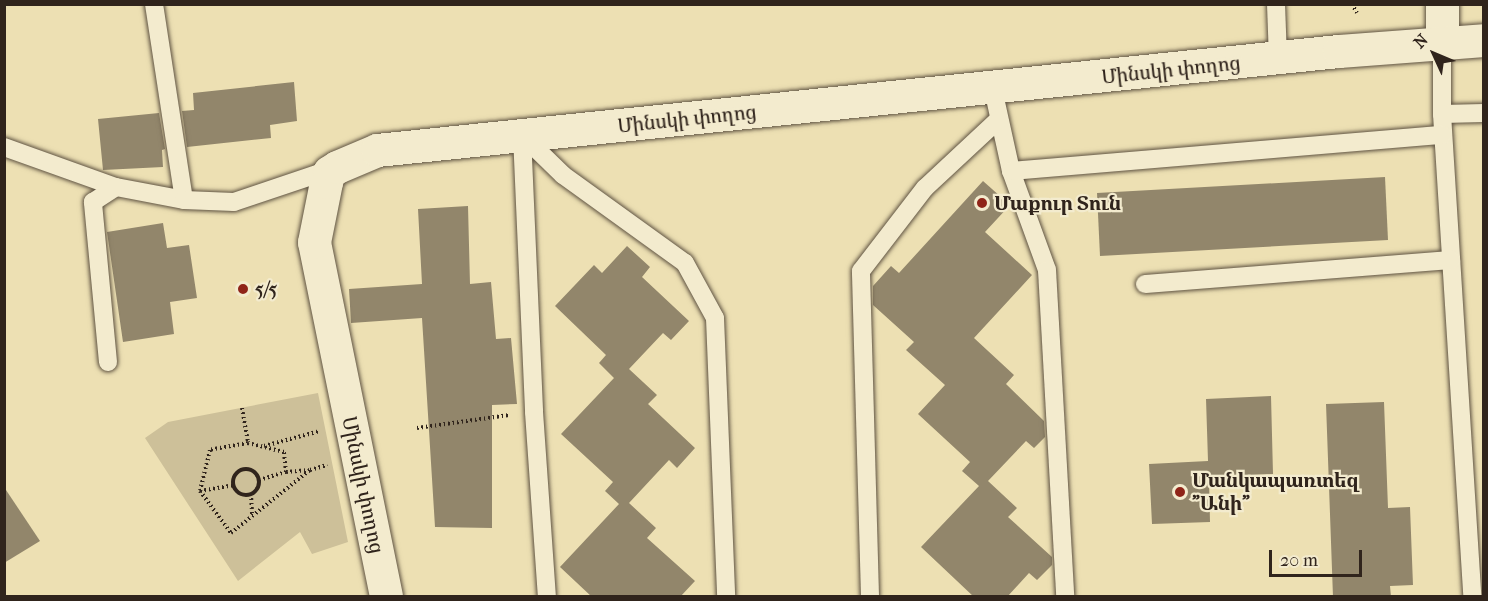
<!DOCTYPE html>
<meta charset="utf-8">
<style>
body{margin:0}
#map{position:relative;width:1488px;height:601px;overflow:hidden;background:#ede0b3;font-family:"IM FELL French Canon","Noto Serif Armenian",serif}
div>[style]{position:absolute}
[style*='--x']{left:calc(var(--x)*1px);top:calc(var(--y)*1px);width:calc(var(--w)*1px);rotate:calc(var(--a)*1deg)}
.green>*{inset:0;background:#cdc099}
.building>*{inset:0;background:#92866b}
.path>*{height:4px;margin-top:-2px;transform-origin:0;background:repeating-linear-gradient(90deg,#30241c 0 1.5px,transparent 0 4.5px)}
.path>.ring{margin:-2px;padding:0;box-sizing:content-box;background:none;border:4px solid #30241c;border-radius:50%}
.roads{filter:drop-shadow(0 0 2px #5f5342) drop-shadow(0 0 2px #5f5342)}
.lane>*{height:18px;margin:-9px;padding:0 9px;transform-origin:9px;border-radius:9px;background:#f3ebce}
.secondary>*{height:33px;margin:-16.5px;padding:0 16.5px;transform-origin:16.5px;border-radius:16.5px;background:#f3ebce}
.dots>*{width:16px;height:16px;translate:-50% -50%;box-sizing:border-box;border:3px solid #f3ebce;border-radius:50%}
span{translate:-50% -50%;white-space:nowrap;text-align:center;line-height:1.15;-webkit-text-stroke:4.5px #f3ebce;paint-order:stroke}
.street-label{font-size:20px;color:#30241c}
.poi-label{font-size:20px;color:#30241c;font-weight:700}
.left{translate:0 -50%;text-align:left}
.frame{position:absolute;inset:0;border:6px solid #30241c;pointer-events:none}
.north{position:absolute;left:1404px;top:24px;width:60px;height:60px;-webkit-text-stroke:4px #f3ebce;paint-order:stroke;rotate:314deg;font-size:16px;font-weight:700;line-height:24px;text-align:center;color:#30241c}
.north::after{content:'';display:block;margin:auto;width:21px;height:27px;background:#30241c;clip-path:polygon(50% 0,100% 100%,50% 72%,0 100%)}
.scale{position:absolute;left:1269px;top:550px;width:93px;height:27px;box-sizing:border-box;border:3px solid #30241c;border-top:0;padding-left:8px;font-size:18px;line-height:21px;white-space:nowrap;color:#30241c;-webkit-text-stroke:4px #f3ebce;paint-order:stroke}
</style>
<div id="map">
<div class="green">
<div style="clip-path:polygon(318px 393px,348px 542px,312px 554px,300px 532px,238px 581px,145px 438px,168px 422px)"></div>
</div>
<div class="building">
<div style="clip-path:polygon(294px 82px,297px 121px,270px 125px,271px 138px,187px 147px,182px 111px,194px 110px,193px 93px)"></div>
<div style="clip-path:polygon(159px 113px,165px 149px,162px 150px,163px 167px,103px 170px,98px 119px)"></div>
<div style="clip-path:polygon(1385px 177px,1388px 240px,1100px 256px,1097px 193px)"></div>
<div style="clip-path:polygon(983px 181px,1010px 205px,985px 232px,1032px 275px,974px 338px,1014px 375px,1006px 384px,1044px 421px,1045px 437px,1034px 448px,1026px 441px,988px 481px,1017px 508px,1008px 517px,1052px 557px,1052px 565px,1037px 580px,1029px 573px,1007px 597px,974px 597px,921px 547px,979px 486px,962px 471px,970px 462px,918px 414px,945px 385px,906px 350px,914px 342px,873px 305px,873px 286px,891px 266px,899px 273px)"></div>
<div style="clip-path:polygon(468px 206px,470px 284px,491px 282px,496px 339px,511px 338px,517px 404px,492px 405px,492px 528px,435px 527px,422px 318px,351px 323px,349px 289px,422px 284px,418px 209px)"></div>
<div style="clip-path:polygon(163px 223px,167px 248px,189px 245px,197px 298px,170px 302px,174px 334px,123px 342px,107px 232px)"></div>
<div style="clip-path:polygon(627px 246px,650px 267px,642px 277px,689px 321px,671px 340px,663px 333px,629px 369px,657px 395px,648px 404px,695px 448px,677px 468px,669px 460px,629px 503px,656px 528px,647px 538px,695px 581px,680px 597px,592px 597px,560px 567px,619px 504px,605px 491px,613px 482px,561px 434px,614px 378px,599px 363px,606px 355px,555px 306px,594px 265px,602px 273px)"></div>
<div style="clip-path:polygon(1271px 396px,1273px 474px,1209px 477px,1210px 522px,1152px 524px,1149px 464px,1208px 461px,1206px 399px)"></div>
<div style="clip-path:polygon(1384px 402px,1388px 508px,1410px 507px,1413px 585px,1390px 586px,1391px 597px,1333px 597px,1326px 404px)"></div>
<div style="clip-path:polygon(4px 487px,40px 541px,4px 563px)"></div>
</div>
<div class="path">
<div style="--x:1352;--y:4;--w:10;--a:61"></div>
<div style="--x:242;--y:408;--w:36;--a:80"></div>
<div style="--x:417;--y:428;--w:93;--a:-8"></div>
<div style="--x:264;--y:446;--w:58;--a:-15"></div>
<div class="ring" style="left:233px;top:469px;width:22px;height:22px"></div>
<div style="--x:286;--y:472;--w:23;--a:-5"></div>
<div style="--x:259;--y:480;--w:28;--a:-17"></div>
<div style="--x:286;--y:472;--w:20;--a:-96"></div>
<div style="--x:284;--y:452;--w:37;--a:-166"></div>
<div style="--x:248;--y:443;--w:39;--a:170"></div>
<div style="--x:210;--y:450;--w:42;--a:103.7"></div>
<div style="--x:200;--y:491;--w:52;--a:53.6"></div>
<div style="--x:231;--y:533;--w:101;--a:-38.6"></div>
<div style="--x:310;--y:470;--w:18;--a:-16"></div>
<div style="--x:200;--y:491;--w:35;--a:-10"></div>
<div style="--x:251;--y:494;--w:22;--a:87"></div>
</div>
<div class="roads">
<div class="lane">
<div style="--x:154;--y:4;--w:198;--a:81.3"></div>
<div style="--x:1276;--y:4;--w:54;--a:87.9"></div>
<div style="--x:1442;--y:44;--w:70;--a:90"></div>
<div style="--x:1442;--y:114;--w:42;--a:-1.4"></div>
<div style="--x:993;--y:89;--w:84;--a:77.6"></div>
<div style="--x:1011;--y:171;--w:105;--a:70"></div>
<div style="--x:1047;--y:270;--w:326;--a:86.8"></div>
<div style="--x:1442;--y:114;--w:483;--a:86.4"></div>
<div style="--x:522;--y:135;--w:57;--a:44.3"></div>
<div style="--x:563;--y:175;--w:150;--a:35.8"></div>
<div style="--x:685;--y:263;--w:63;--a:61.4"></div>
<div style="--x:715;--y:318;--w:278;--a:87.7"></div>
<div style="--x:522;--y:135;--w:277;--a:87.5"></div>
<div style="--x:534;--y:412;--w:184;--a:86"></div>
<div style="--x:4;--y:147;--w:119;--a:19.7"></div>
<div style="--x:116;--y:187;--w:69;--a:10.8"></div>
<div style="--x:184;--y:200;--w:50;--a:2.3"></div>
<div style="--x:234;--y:202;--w:103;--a:-18.6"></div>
<div style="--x:1011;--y:171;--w:433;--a:-4.8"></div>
<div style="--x:1145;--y:284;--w:307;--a:-4.5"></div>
<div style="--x:108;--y:362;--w:161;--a:-95.4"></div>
<div style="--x:93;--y:202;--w:27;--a:-33"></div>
<div style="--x:870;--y:596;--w:325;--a:-91.6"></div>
<div style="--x:861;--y:271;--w:105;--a:-52.4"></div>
<div style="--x:925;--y:188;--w:100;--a:-43"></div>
</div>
<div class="secondary">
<div style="--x:1442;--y:44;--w:40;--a:-90"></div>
<div style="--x:386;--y:596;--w:361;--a:-101.5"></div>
<div style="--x:314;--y:242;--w:61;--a:-78.7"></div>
<div style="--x:326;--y:182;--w:10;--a:-73"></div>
<div style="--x:329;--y:172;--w:9;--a:-32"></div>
<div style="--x:337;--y:167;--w:43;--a:-23"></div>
<div style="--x:377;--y:150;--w:967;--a:-5.88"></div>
<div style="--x:1339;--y:51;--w:145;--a:-4.3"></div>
</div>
</div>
<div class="dots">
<div style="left:982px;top:203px;background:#8f2418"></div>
<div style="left:243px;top:289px;background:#8f2418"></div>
<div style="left:1180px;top:492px;background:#8f2418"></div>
</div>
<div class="street-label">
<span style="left:1171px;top:70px;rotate:-6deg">Մինսկի փողոց</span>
<span style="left:687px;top:119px;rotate:-6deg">Մինսկի փողոց</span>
<span style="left:363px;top:485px;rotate:78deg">Մինսկի փողոց</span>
</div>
<div class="poi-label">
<span class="left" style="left:994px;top:203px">Մաքուր Տուն</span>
<span class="left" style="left:255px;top:289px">5/5</span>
<span class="left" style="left:1192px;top:492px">Մանկապառտեզ<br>"Անի"</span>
</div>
<div class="frame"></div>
<div class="north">N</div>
<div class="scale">20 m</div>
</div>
